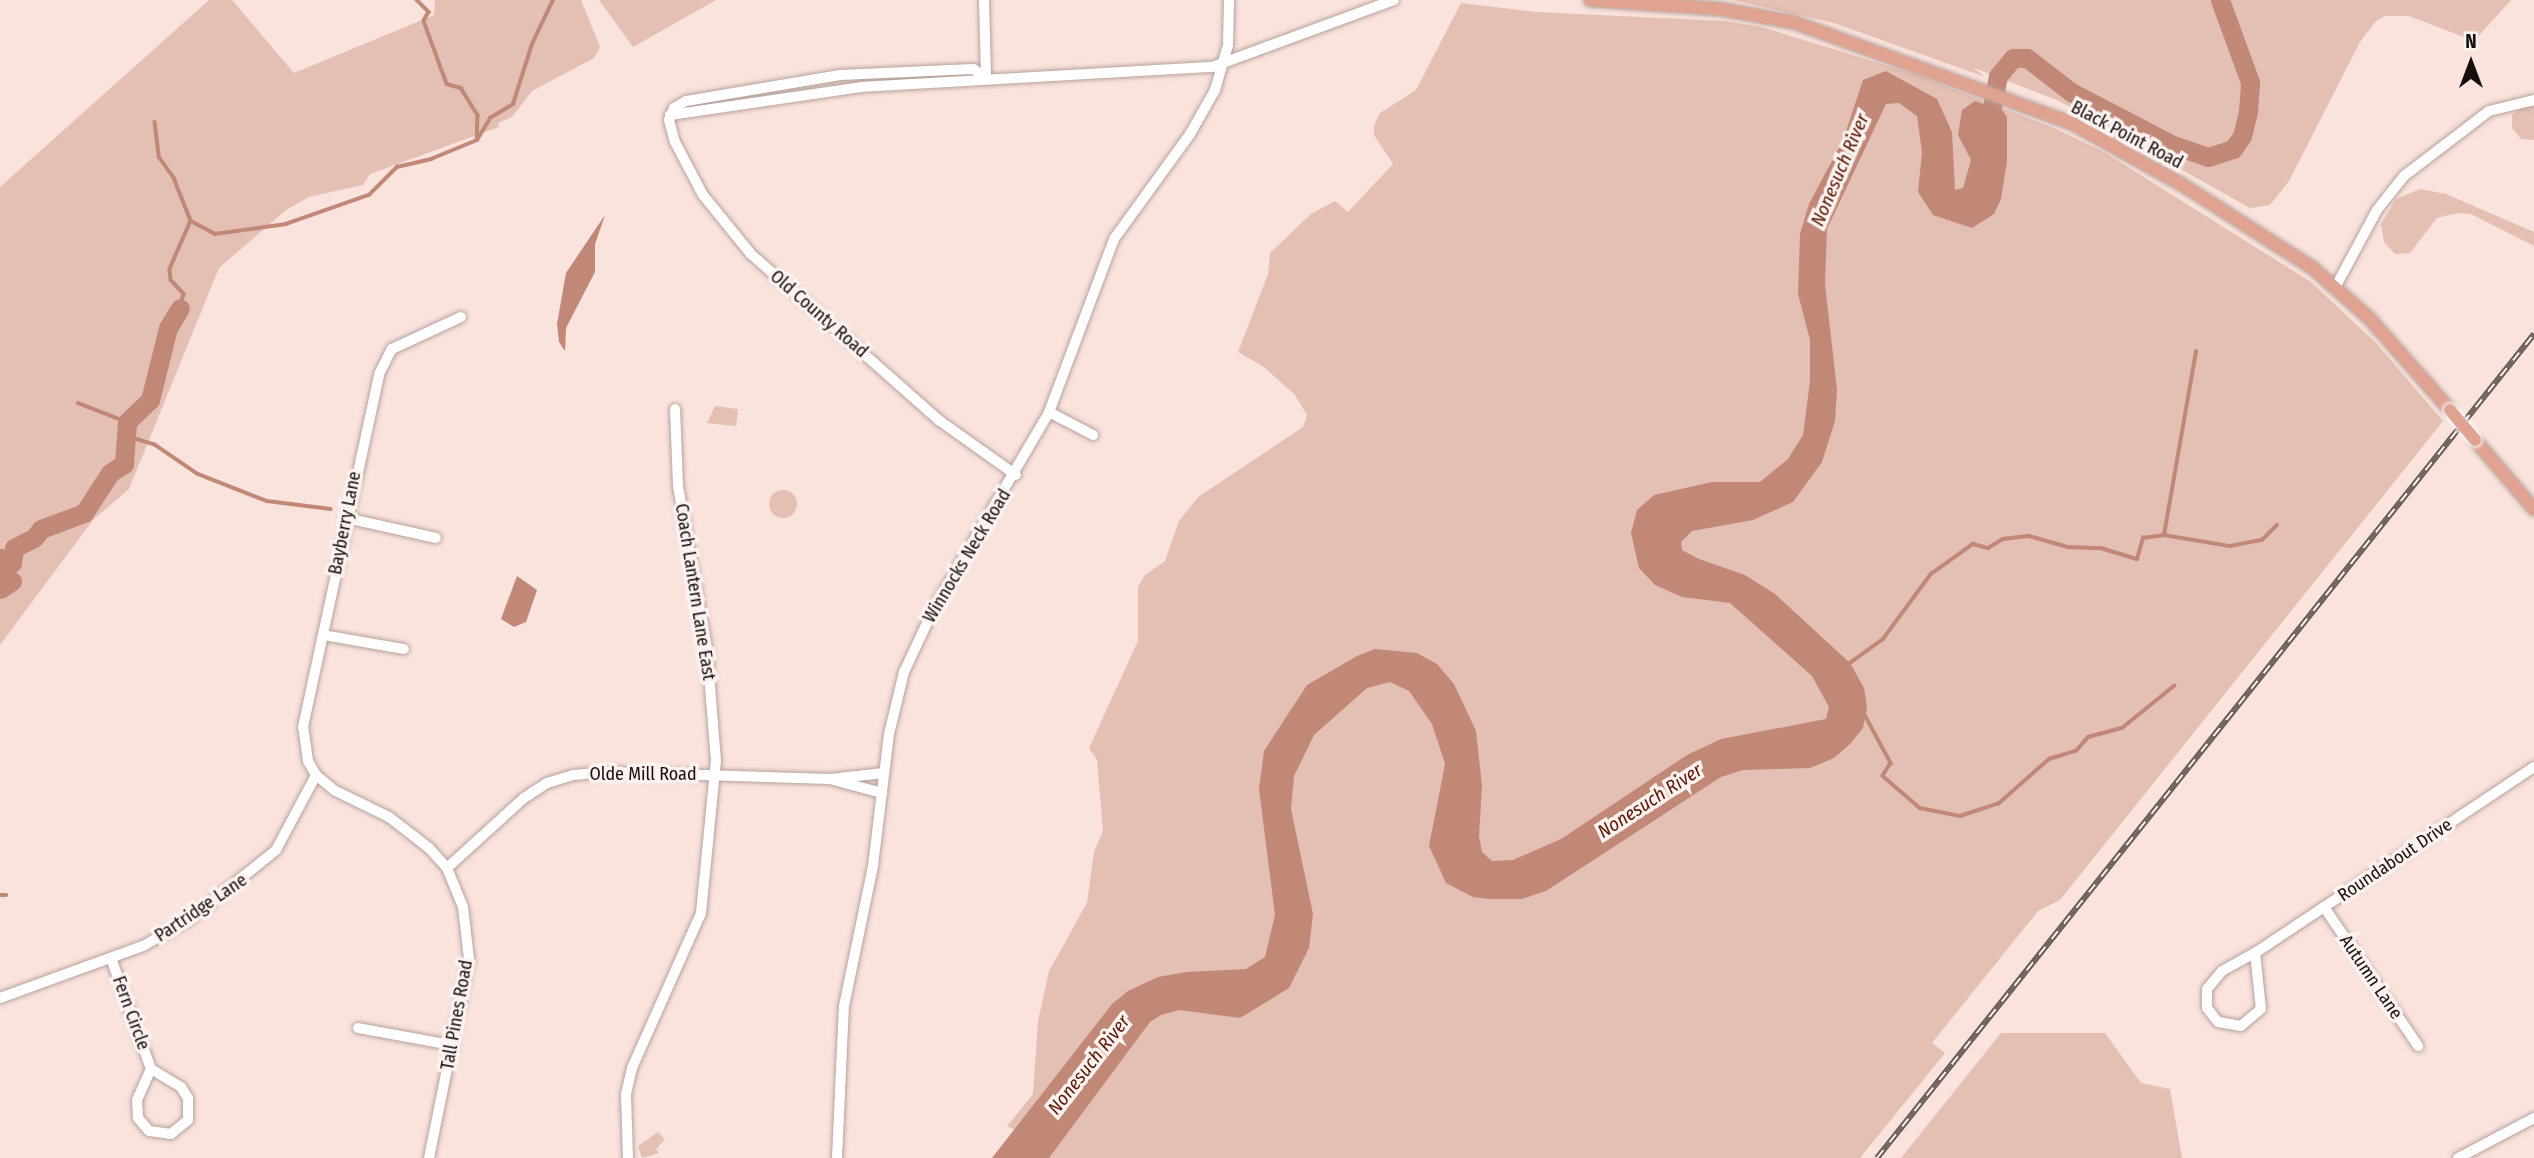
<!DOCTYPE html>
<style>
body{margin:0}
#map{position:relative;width:2534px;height:1158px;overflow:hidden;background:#f9e3dc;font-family:"Fira Sans Condensed",sans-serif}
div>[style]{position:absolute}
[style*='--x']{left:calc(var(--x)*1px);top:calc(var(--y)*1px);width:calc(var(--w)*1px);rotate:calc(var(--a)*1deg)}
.green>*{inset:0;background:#e4bfb4}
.round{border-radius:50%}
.water>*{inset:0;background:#c18878}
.stream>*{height:3.5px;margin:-1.75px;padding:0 1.75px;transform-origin:1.75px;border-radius:1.75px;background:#c18878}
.river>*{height:19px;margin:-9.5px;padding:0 9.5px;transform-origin:9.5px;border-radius:9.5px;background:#c18878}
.roads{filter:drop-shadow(0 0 2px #b8a29c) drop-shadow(0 0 2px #b8a29c)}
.minor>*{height:10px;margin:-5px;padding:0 5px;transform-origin:5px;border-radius:5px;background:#fff}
.major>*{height:12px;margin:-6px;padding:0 6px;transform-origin:6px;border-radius:6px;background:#e0a392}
.rail>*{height:6px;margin-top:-3px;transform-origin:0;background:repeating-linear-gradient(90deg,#fcf3f1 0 10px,#675b57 0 20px);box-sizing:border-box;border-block:2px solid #675b57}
.bridges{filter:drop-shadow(0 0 2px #fff) drop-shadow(0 0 2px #fff)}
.major-bridge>*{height:12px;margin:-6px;padding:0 6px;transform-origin:6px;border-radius:6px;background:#e0a392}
span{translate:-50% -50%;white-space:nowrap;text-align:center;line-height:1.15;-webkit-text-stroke:7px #fcf3f1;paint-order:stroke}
.street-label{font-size:18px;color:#160f0d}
.water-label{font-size:19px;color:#5b1501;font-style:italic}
.north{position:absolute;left:2436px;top:28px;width:70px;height:70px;-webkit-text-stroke:5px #fcf3f1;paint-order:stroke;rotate:0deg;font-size:19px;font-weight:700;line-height:28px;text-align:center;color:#160f0d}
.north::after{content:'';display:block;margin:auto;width:24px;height:32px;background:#160f0d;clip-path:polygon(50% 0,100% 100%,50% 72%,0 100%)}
</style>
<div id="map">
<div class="green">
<div style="clip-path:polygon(209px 0,232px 0,294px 73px,434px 15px,435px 0,581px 0,600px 47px,594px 58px,532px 91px,512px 117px,498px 123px,499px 127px,370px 174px,363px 185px,309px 197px,286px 210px,219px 268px,129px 489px,93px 520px,0 645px,0 187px)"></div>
<div style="clip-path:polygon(599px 0,716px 0,633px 47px)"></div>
<div style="clip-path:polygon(1733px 0,2511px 0,2474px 41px,2409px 16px,2385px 16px,2376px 21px,2360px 42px,2289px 181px,2270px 205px,2250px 208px,2059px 101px,1974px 68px,1985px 77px,1834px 23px)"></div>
<div style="clip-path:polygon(1461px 3px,1537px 12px,1724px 21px,1762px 27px,1914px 74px,2054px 128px,2104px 152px,2311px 282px,2377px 344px,2443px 421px,2060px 900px,2038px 911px,1932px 1043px,1945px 1053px,1860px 1158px,1046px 1158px,1052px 1149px,1007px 1126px,1033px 1094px,1038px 1021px,1049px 971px,1087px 903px,1094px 852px,1103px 831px,1097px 760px,1089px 748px,1138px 641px,1138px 587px,1145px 575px,1165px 561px,1179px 521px,1198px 497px,1303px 427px,1307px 415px,1295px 395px,1264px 367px,1238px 352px,1268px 274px,1270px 253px,1311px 214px,1335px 201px,1348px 212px,1393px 164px,1374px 135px,1374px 126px,1380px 113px,1416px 90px)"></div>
<div style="clip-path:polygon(2534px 107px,2534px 140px,2521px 139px,2512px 128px,2512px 115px,2523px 107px)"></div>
<div style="clip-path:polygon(2420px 189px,2446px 194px,2534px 232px,2534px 246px,2471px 214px,2458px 213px,2437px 218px,2410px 253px,2395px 254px,2384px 242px,2381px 224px,2396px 199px)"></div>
<div style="clip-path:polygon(715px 406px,738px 409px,736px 426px,707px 423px)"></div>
<div class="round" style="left:769px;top:490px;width:28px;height:28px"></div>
<div style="clip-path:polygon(2001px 1033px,2105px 1033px,2141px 1083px,2170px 1089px,2182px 1158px,1901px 1158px)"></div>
<div style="clip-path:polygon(658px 1132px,665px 1139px,656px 1149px,659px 1153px,642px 1158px,638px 1146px)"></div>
</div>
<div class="water">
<div style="clip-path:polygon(1886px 71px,1937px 99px,1952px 132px,1955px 190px,1963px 188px,1971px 160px,1958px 135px,1962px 110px,1975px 101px,2003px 111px,2007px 117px,2007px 161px,2001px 199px,1994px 214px,1972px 228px,1933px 215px,1918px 192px,1922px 152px,1917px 116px,1899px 103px,1886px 104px,1827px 229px,1825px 284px,1837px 390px,1835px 421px,1822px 462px,1793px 502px,1753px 520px,1692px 531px,1681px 542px,1682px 550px,1699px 559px,1745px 575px,1775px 594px,1850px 663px,1864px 688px,1867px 707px,1863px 728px,1850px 744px,1834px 758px,1810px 768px,1743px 770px,1721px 777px,1546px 891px,1522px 899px,1489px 899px,1473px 897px,1446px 883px,1429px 846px,1445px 764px,1432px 724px,1409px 691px,1390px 682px,1367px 688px,1314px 735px,1294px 776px,1291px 809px,1313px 914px,1309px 948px,1289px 988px,1240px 1018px,1179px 1010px,1161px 1015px,1150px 1022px,1049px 1158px,992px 1158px,1112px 1004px,1128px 991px,1158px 977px,1186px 972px,1246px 969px,1265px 957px,1275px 915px,1259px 789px,1264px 751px,1307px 685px,1357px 656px,1375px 649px,1417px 653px,1437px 664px,1454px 684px,1476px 731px,1482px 786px,1479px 836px,1482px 852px,1492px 861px,1513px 860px,1561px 839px,1687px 755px,1721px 739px,1826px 719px,1829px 707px,1812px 676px,1730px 603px,1682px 597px,1655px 585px,1639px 568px,1631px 533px,1637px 510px,1654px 495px,1712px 482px,1760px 482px,1788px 459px,1803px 435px,1810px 381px,1810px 340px,1798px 294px,1800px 234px,1809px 204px,1843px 140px,1863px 80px)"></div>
<div style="clip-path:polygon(605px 215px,595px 244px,595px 272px,566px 328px,565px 351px,559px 342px,557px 324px,566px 273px)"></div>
<div style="clip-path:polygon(517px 576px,537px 590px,526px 622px,514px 627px,501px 619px)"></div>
</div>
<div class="stream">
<div style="--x:417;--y:0;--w:17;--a:45"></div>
<div style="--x:429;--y:12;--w:10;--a:119"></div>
<div style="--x:424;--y:21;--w:67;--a:69.9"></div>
<div style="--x:447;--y:84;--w:15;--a:16"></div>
<div style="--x:461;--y:88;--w:32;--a:58"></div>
<div style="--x:478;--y:115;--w:25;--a:92"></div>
<div style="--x:155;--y:122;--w:35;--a:83"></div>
<div style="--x:159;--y:157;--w:26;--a:54"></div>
<div style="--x:174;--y:178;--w:46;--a:68.4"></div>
<div style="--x:191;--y:221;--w:52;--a:113.6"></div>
<div style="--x:170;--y:269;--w:11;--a:85"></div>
<div style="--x:171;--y:280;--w:19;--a:47"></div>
<div style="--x:184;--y:294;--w:15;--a:106"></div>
<div style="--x:191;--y:221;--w:27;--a:28"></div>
<div style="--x:215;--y:234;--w:72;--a:-8"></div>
<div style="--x:286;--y:224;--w:88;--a:-19.3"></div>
<div style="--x:369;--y:195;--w:40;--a:-45"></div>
<div style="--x:397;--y:167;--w:35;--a:-13"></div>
<div style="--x:431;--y:159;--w:50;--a:-22.4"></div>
<div style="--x:477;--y:140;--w:26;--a:-59"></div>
<div style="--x:490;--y:118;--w:27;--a:-31"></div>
<div style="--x:513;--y:104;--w:63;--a:-72.4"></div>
<div style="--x:532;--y:44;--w:49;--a:-64.5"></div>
<div style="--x:78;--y:403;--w:53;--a:21.2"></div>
<div style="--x:127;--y:436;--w:28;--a:17"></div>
<div style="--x:154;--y:444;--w:53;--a:34.3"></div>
<div style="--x:198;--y:474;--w:74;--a:21.4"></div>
<div style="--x:267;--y:501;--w:64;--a:7.1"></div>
<div style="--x:2164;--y:535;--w:186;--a:-80.1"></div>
<div style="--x:1850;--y:663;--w:41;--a:-36"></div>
<div style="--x:1883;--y:639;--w:81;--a:-53.6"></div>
<div style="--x:1931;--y:574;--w:52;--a:-35.5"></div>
<div style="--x:1973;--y:544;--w:16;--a:15"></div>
<div style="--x:1988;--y:548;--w:17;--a:-31"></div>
<div style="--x:2003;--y:539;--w:26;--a:-7"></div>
<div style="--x:2029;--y:536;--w:41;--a:15.8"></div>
<div style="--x:2068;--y:547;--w:33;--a:2"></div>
<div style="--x:2101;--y:548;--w:38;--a:17"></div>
<div style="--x:2137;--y:559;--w:22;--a:-74"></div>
<div style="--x:2143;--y:538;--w:21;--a:-8"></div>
<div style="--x:2164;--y:535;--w:67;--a:9.5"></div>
<div style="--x:2230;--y:546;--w:33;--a:-11"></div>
<div style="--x:2262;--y:540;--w:21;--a:-45"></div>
<div style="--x:1865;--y:715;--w:55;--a:61.6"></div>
<div style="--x:1891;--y:763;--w:15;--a:122"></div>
<div style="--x:1883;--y:776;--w:49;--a:40.9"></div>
<div style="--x:1920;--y:808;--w:41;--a:11.3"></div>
<div style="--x:1960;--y:816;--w:40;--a:-18"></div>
<div style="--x:1998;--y:804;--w:68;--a:-41.4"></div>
<div style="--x:2049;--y:759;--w:28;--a:-17"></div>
<div style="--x:2076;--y:751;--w:18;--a:-49"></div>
<div style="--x:2088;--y:737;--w:35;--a:-15"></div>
<div style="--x:2122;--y:728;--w:67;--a:-38.9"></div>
<div style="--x:0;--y:895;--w:6;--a:0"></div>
</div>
<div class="river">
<div style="--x:1987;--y:133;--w:58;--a:-79.1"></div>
<div style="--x:1998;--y:76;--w:23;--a:-50"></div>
<div style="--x:2013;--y:58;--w:14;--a:0"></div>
<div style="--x:2027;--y:58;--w:56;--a:37.7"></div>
<div style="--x:2071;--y:92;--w:115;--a:27.5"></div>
<div style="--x:2173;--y:145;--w:37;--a:19"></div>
<div style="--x:2208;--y:157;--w:26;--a:-18"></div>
<div style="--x:2233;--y:149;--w:16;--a:-55"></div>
<div style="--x:2242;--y:136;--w:25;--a:-76"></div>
<div style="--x:2248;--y:112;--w:30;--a:-86"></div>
<div style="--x:2250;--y:82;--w:87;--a:-110.1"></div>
<div style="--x:0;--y:568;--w:10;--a:-84"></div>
<div style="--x:1;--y:558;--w:12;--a:24"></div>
<div style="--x:12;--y:563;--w:15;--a:-82"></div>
<div style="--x:14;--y:548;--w:22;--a:-27"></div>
<div style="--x:34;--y:538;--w:11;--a:-52"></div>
<div style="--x:41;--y:529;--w:46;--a:-20.4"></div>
<div style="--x:84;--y:513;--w:48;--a:-57"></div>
<div style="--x:110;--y:473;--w:17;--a:-33"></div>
<div style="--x:124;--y:464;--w:42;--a:-85.9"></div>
<div style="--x:127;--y:422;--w:32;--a:-44"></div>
<div style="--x:150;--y:400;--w:74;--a:-76"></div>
<div style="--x:168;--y:328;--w:23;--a:-59"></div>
<div style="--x:0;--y:573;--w:14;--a:34"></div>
<div style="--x:12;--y:581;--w:14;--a:146"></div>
</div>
<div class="roads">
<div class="minor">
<div style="--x:984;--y:0;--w:77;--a:88.5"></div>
<div style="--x:986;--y:77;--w:15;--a:-148"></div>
<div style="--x:973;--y:69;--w:133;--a:177.4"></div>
<div style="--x:840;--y:75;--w:156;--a:170.4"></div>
<div style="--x:686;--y:101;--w:14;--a:150"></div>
<div style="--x:674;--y:108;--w:13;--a:113"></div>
<div style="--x:669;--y:120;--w:23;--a:75"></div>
<div style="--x:675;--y:142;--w:60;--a:62.2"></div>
<div style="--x:703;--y:195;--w:76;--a:50.9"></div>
<div style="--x:751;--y:254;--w:252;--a:41.5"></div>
<div style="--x:940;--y:421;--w:93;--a:35.4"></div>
<div style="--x:670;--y:115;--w:193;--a:-8.3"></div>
<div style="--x:861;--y:87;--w:352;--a:-3.3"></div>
<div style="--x:1212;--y:67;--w:194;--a:-20.2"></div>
<div style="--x:2336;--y:286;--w:86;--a:-61.7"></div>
<div style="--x:2377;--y:210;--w:43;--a:-51.5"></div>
<div style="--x:2404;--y:176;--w:107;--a:-37.4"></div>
<div style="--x:2489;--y:111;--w:46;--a:-13.7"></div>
<div style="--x:1049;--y:412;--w:50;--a:27.6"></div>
<div style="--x:346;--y:518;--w:92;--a:12.5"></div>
<div style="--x:323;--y:635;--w:82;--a:9.8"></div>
<div style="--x:830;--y:779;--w:54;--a:15.1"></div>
<div style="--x:447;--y:868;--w:104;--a:-42.3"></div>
<div style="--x:524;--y:798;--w:27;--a:-33"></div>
<div style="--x:547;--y:783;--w:28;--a:-17"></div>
<div style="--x:574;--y:775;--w:34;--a:-5"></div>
<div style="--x:608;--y:772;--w:222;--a:1.8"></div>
<div style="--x:830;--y:779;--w:54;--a:-6.3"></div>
<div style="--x:2324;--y:907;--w:168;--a:55.9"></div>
<div style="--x:2255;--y:953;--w:335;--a:-33.7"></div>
<div style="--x:2255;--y:953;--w:56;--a:83.9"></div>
<div style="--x:2261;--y:1009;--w:26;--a:140"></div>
<div style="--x:2241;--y:1026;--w:23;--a:-170"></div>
<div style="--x:2218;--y:1022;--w:18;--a:-128"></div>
<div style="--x:2207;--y:1008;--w:19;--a:-90"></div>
<div style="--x:2207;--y:989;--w:23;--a:-50"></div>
<div style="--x:2222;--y:971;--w:38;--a:-29"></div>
<div style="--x:111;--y:958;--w:118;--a:70.2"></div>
<div style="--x:0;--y:998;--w:152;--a:-20"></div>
<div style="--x:143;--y:946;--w:53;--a:-29.5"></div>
<div style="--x:189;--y:920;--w:112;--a:-38.8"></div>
<div style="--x:276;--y:850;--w:85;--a:-61.9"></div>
<div style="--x:358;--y:1028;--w:96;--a:10.3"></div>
<div style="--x:151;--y:1069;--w:35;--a:31"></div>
<div style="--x:181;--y:1087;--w:13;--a:58"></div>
<div style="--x:188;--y:1098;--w:22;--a:90"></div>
<div style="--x:188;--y:1120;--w:22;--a:141"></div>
<div style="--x:171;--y:1134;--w:22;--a:-172"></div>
<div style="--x:149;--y:1131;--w:17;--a:-130"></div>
<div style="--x:138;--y:1118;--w:18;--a:-93"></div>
<div style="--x:137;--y:1100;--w:34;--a:-66"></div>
<div style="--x:429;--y:1158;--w:203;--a:-78.6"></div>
<div style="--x:469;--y:959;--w:52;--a:-96.6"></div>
<div style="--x:463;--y:907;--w:42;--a:-112.3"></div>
<div style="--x:447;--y:868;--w:27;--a:-132"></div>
<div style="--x:429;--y:848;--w:51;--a:-142.2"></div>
<div style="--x:389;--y:817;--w:61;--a:-153.9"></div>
<div style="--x:334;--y:790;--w:23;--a:-140"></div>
<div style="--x:316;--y:775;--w:16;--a:-120"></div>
<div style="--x:308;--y:761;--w:34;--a:-98"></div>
<div style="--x:303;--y:727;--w:361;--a:-77.8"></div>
<div style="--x:379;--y:374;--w:28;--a:-63"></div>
<div style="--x:392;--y:349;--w:76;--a:-24.9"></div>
<div style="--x:628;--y:1158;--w:64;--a:-91.8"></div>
<div style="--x:626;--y:1094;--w:27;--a:-77"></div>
<div style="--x:632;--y:1068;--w:170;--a:-66"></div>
<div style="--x:701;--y:913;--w:153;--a:-84.4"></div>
<div style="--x:716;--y:761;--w:112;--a:-94.6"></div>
<div style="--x:707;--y:649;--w:166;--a:-100.1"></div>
<div style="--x:678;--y:486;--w:77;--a:-92.2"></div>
<div style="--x:837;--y:1158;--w:152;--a:-87.4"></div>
<div style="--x:844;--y:1006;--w:143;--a:-78.3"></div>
<div style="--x:873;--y:866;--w:133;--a:-83.1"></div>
<div style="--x:889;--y:734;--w:64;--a:-76.4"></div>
<div style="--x:904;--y:672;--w:68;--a:-64.9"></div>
<div style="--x:933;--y:610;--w:229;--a:-59.6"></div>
<div style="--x:1049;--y:412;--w:185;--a:-69.4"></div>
<div style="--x:1114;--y:239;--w:130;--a:-54.1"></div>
<div style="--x:1190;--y:134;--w:51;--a:-60.4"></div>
<div style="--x:1215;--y:90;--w:47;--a:-73.9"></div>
<div style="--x:1228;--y:45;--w:45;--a:-88.7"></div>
<div style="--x:2458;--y:1158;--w:86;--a:-27.8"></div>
</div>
<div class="major">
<div style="--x:1590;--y:0;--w:130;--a:4"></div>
<div style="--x:1720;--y:9;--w:74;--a:10.1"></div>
<div style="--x:1793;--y:22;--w:298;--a:20"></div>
<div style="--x:2073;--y:124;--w:124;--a:29.1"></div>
<div style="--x:2181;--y:184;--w:156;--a:32.5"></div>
<div style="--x:2313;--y:268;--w:75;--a:41.8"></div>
<div style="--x:2369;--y:318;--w:123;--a:48.6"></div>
<div style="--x:2475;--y:440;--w:91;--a:49.5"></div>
</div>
</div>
<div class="rail">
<div style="--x:1877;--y:1158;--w:1054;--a:-51.43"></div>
</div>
<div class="bridges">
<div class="major-bridge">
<div style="--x:2450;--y:410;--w:39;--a:50"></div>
</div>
</div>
<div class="street-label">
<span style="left:2127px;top:135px;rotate:28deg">Black Point Road</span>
<span style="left:819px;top:314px;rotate:41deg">Old County Road</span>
<span style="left:345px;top:523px;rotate:-79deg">Bayberry Lane</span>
<span style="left:967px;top:556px;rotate:-59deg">Winnocks Neck Road</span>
<span style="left:695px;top:592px;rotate:81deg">Coach Lantern Lane East</span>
<span style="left:643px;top:774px">Olde Mill Road</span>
<span style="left:2395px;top:860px;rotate:-34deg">Roundabout Drive</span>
<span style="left:201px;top:908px;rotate:-34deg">Partridge Lane</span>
<span style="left:2371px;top:977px;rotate:56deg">Autumn Lane</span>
<span style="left:131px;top:1013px;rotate:70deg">Fern Circle</span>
<span style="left:457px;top:1015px;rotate:-80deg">Tall Pines Road</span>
</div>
<div class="water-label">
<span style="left:1840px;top:170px;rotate:-67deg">Nonesuch River</span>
<span style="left:1650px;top:801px;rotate:-33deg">Nonesuch River</span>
<span style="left:1089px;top:1065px;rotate:-52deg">Nonesuch River</span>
</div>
<div class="north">N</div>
</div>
